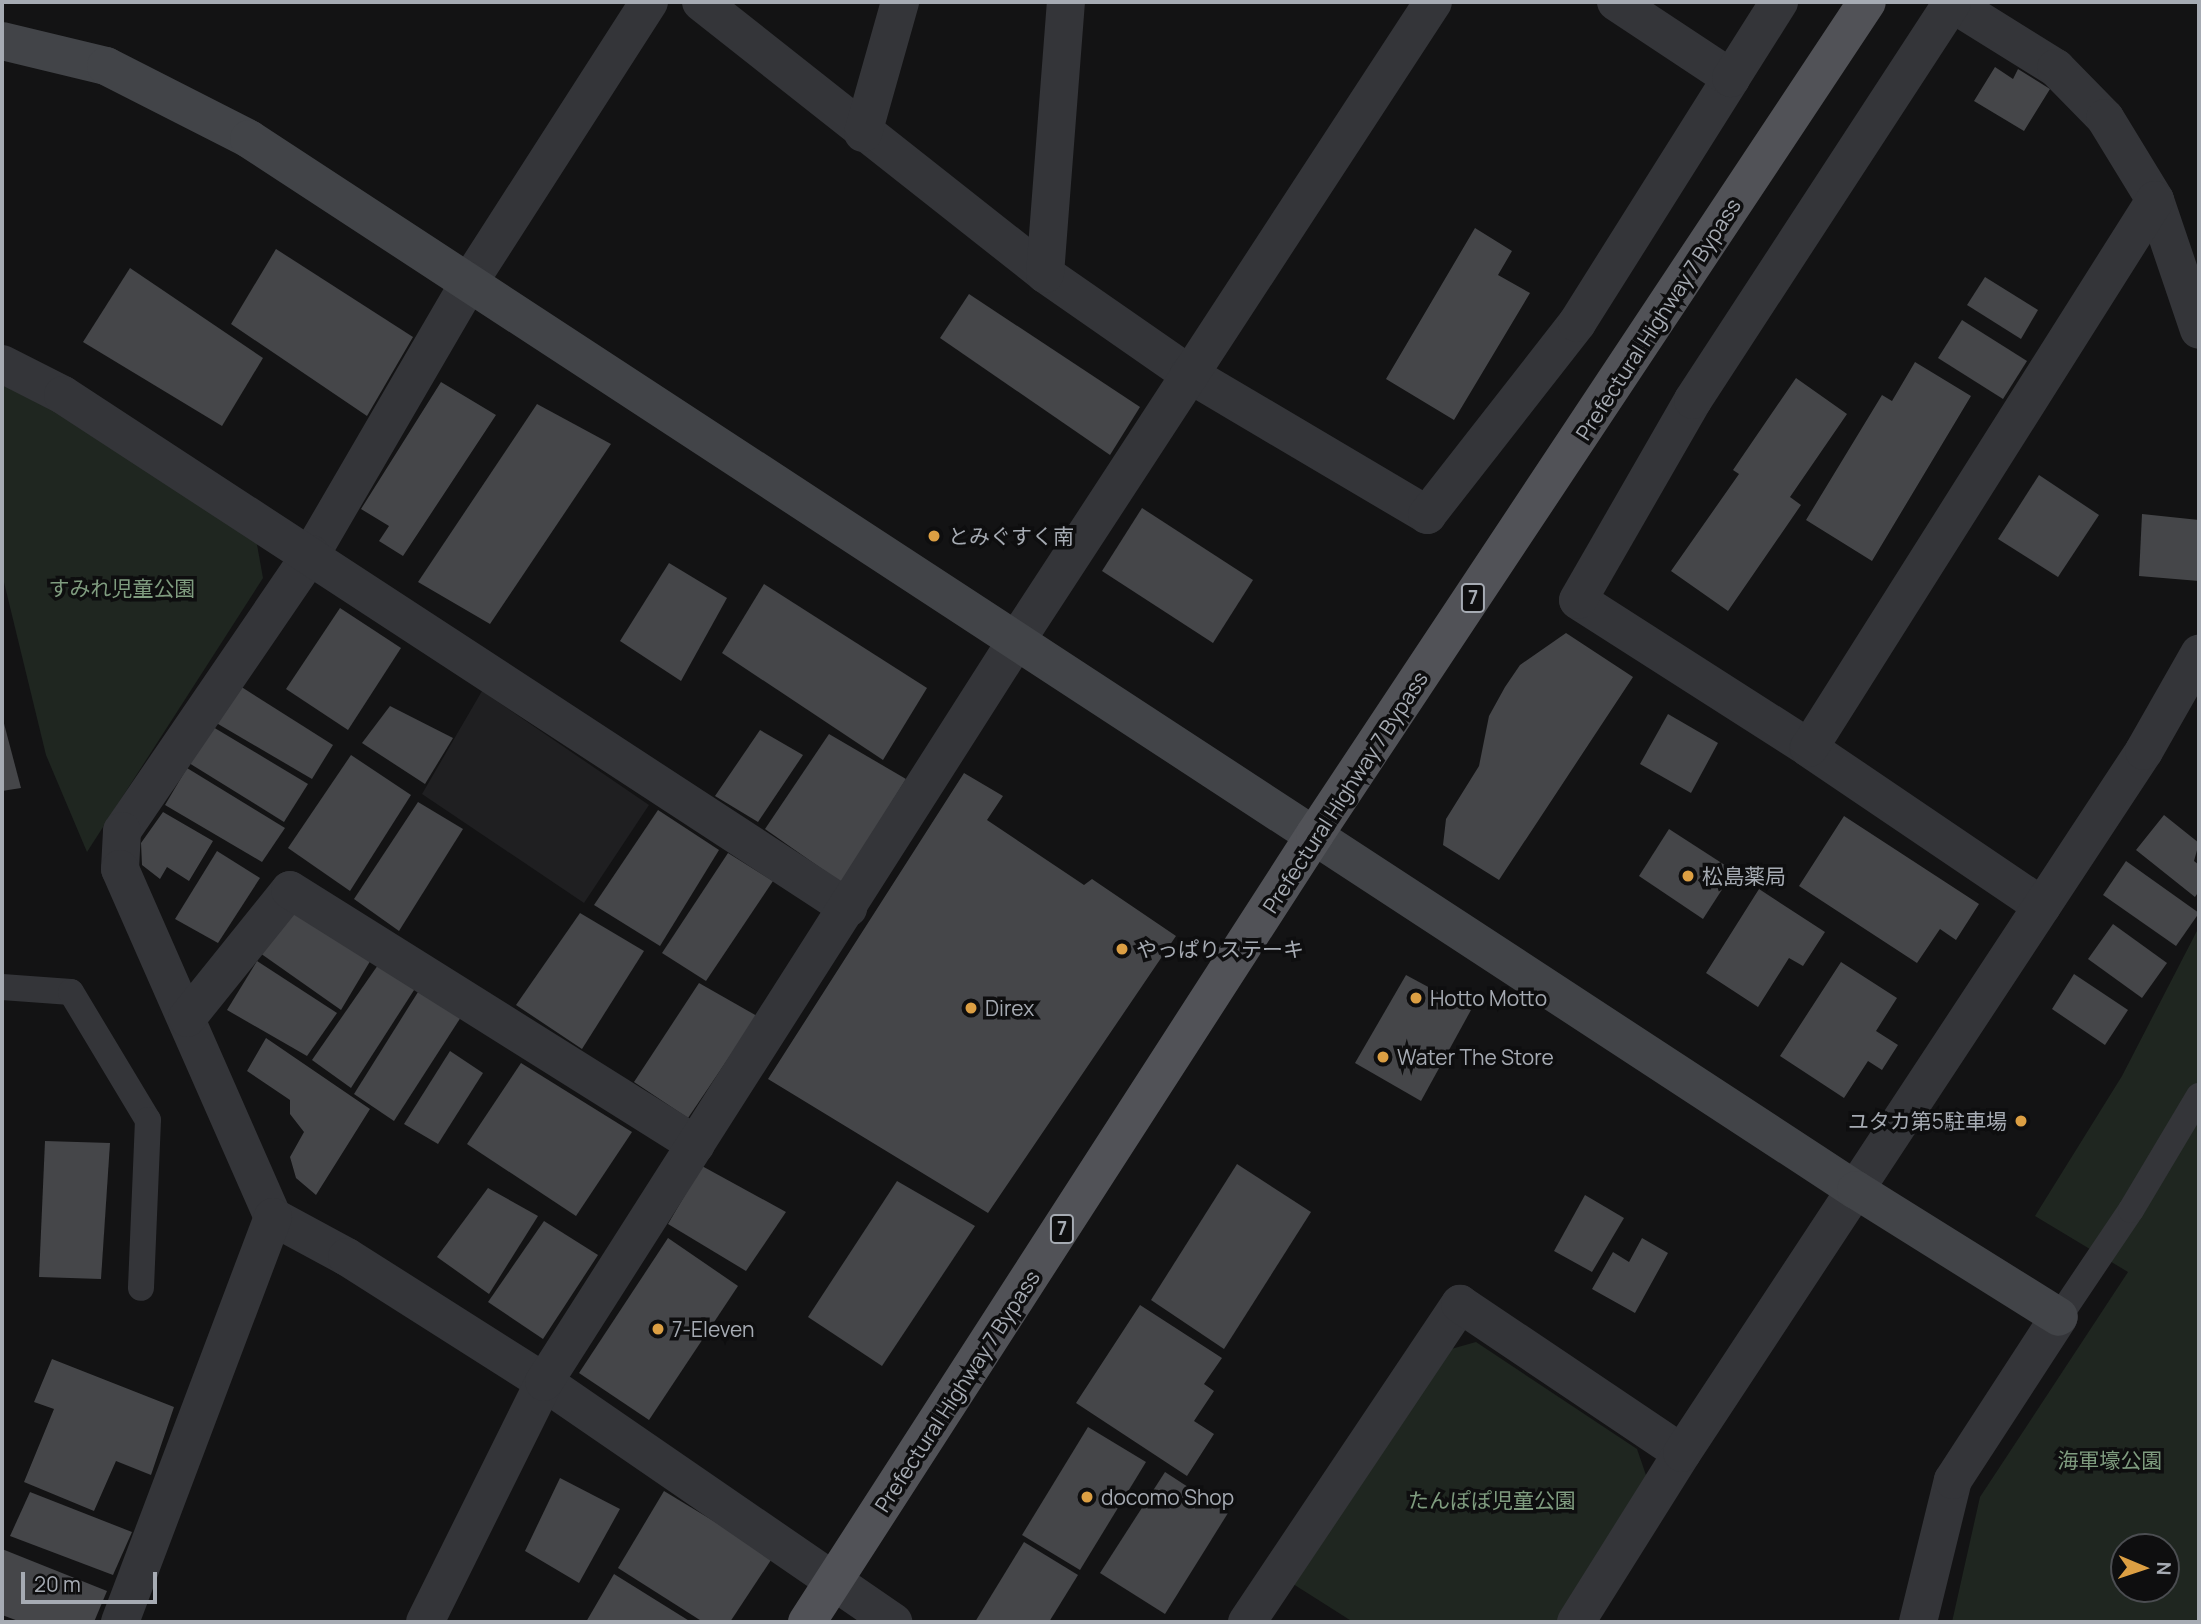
<!DOCTYPE html>
<meta charset="utf-8">
<style>
body{margin:0}
#map{position:relative;width:2201px;height:1624px;overflow:hidden;background:#131314;font-family:Manrope,"Noto Sans JP",sans-serif}
div>[style]{position:absolute}
[style*='--x']{left:calc(var(--x)*1px);top:calc(var(--y)*1px);width:calc(var(--w)*1px);rotate:calc(var(--a)*1deg)}
.built>*{inset:0;background:#1f1f21}
.green>*{inset:0;background:#1f2620}
.building>*{inset:0;background:#454649}
.lane>*{height:26px;margin:-13px;padding:0 13px;transform-origin:13px;border-radius:13px;background:#343539}
.street>*{height:38px;margin:-19px;padding:0 19px;transform-origin:19px;border-radius:19px;background:#343539}
.secondary>*{height:38px;margin:-19px;padding:0 19px;transform-origin:19px;border-radius:19px;background:#424448}
.primary>*{height:38px;margin:-19px;padding:0 19px;transform-origin:19px;border-radius:19px;background:#515257}
.dots>*{width:19px;height:19px;translate:-50% -50%;box-sizing:border-box;border:4px solid #0e0e0f;border-radius:50%}
span{translate:-50% -50%;white-space:nowrap;text-align:center;line-height:1.15;-webkit-text-stroke:7px #0e0e0f;paint-order:stroke}
.shield-label span{padding:2px 5px;background:#0e0e0f;border:2px solid;border-radius:5px;-webkit-text-stroke-width:0}
.shield-label{font-size:19px;color:#a6abb3;font-weight:700}
.street-label{font-size:21px;color:#a6abb3}
.poi-label{font-size:21px;color:#a6abb3}
.left{translate:0 -50%;text-align:left}
.right{translate:-100% -50%;text-align:right}
.park-label{font-size:21px;color:#7f9c7f}
.frame{position:absolute;inset:0;border:4px solid #a6abb3;pointer-events:none}
.north{position:absolute;left:2110px;top:1533px;width:70px;height:70px;box-sizing:border-box;background:#0e0e0f;border:2px solid #4b4d51;border-radius:50%;rotate:92deg;font-size:19px;font-weight:700;line-height:28px;text-align:center;color:#a6abb3}
.north::after{content:'';display:block;margin:auto;width:24px;height:32px;background:#dc9f43;clip-path:polygon(50% 0,100% 100%,50% 72%,0 100%)}
.scale{position:absolute;left:21px;top:1572px;width:136px;height:32px;box-sizing:border-box;border:4px solid #a6abb3;border-top:0;padding-left:9px;font-size:21px;line-height:24px;white-space:nowrap;color:#a6abb3;-webkit-text-stroke:5px #0e0e0f;paint-order:stroke}
</style>
<div id="map">
<div class="built">
<div style="clip-path:polygon(482px 691px,649px 805px,584px 903px,422px 794px)"></div>
</div>
<div class="green">
<div style="clip-path:polygon(2px 384px,40px 400px,256px 539px,263px 578px,87px 852px,46px 755px,2px 574px)"></div>
<div style="clip-path:polygon(evenodd,2199px 927px,2199px 1622px,1952px 1622px,1980px 1497px,2128px 1272px,2035px 1216px,2122px 1076px,2199px 927px,2124px 1547px,2166px 1547px,2166px 1589px,2124px 1589px,2124px 1547px)"></div>
<div style="clip-path:polygon(1476px 1342px,1637px 1449px,1648px 1481px,1559px 1622px,1353px 1622px,1290px 1582px,1444px 1351px)"></div>
</div>
<div class="building">
<div style="clip-path:polygon(1995px 67px,2013px 79px,2018px 69px,2050px 89px,2024px 131px,1974px 101px)"></div>
<div style="clip-path:polygon(1475px 228px,1512px 251px,1498px 275px,1530px 293px,1454px 420px,1386px 379px)"></div>
<div style="clip-path:polygon(276px 249px,413px 337px,367px 416px,231px 324px)"></div>
<div style="clip-path:polygon(130px 268px,263px 358px,222px 426px,83px 342px)"></div>
<div style="clip-path:polygon(1985px 277px,2038px 310px,2021px 339px,1967px 305px)"></div>
<div style="clip-path:polygon(969px 294px,1140px 407px,1110px 455px,940px 338px)"></div>
<div style="clip-path:polygon(1962px 320px,2027px 361px,2003px 399px,1938px 358px)"></div>
<div style="clip-path:polygon(1915px 362px,1971px 396px,1872px 561px,1806px 520px,1882px 395px,1892px 401px)"></div>
<div style="clip-path:polygon(1796px 378px,1847px 414px,1790px 497px,1801px 505px,1728px 611px,1671px 571px,1739px 474px,1733px 470px)"></div>
<div style="clip-path:polygon(441px 382px,496px 415px,403px 556px,379px 541px,389px 526px,361px 509px)"></div>
<div style="clip-path:polygon(537px 404px,611px 444px,490px 624px,418px 582px)"></div>
<div style="clip-path:polygon(2039px 475px,2099px 515px,2058px 577px,1998px 539px)"></div>
<div style="clip-path:polygon(1142px 508px,1253px 580px,1213px 643px,1102px 571px)"></div>
<div style="clip-path:polygon(2142px 514px,2199px 520px,2199px 581px,2139px 576px)"></div>
<div style="clip-path:polygon(669px 563px,727px 598px,681px 681px,620px 641px)"></div>
<div style="clip-path:polygon(764px 584px,927px 688px,883px 760px,722px 653px)"></div>
<div style="clip-path:polygon(340px 608px,401px 648px,348px 730px,286px 689px)"></div>
<div style="clip-path:polygon(1566px 633px,1633px 677px,1499px 880px,1443px 845px,1446px 819px,1479px 766px,1489px 716px,1505px 687px,1520px 665px)"></div>
<div style="clip-path:polygon(240px 686px,333px 745px,312px 779px,213px 721px)"></div>
<div style="clip-path:polygon(390px 706px,453px 738px,425px 784px,362px 743px)"></div>
<div style="clip-path:polygon(1668px 714px,1718px 743px,1691px 793px,1640px 764px)"></div>
<div style="clip-path:polygon(2px 716px,21px 788px,2px 791px)"></div>
<div style="clip-path:polygon(213px 727px,308px 784px,284px 822px,189px 763px)"></div>
<div style="clip-path:polygon(760px 730px,803px 755px,758px 822px,715px 796px)"></div>
<div style="clip-path:polygon(829px 734px,906px 779px,842px 883px,765px 829px)"></div>
<div style="clip-path:polygon(351px 755px,411px 795px,350px 891px,288px 848px)"></div>
<div style="clip-path:polygon(187px 768px,285px 828px,262px 862px,165px 805px)"></div>
<div style="clip-path:polygon(964px 773px,1003px 796px,987px 820px,1084px 885px,1092px 879px,1176px 936px,988px 1213px,768px 1079px)"></div>
<div style="clip-path:polygon(418px 802px,463px 829px,399px 931px,354px 899px)"></div>
<div style="clip-path:polygon(658px 810px,719px 850px,660px 946px,594px 905px)"></div>
<div style="clip-path:polygon(163px 812px,213px 841px,189px 881px,167px 867px,160px 879px,142px 865px,141px 843px)"></div>
<div style="clip-path:polygon(2164px 815px,2199px 843px,2194px 861px,2199px 865px,2199px 891px,2195px 897px,2136px 850px)"></div>
<div style="clip-path:polygon(1844px 816px,1979px 904px,1956px 940px,1940px 929px,1917px 963px,1799px 886px)"></div>
<div style="clip-path:polygon(1669px 829px,1734px 871px,1703px 919px,1639px 876px)"></div>
<div style="clip-path:polygon(217px 851px,260px 878px,218px 943px,175px 919px)"></div>
<div style="clip-path:polygon(728px 853px,773px 881px,706px 981px,662px 953px)"></div>
<div style="clip-path:polygon(2126px 861px,2199px 913px,2176px 946px,2103px 895px)"></div>
<div style="clip-path:polygon(1759px 889px,1825px 932px,1803px 966px,1789px 958px,1758px 1007px,1706px 973px)"></div>
<div style="clip-path:polygon(289px 906px,372px 958px,341px 1010px,260px 953px)"></div>
<div style="clip-path:polygon(580px 913px,644px 951px,582px 1049px,516px 1005px)"></div>
<div style="clip-path:polygon(2113px 924px,2167px 963px,2142px 998px,2088px 959px)"></div>
<div style="clip-path:polygon(257px 961px,337px 1013px,307px 1056px,227px 1010px)"></div>
<div style="clip-path:polygon(1841px 962px,1897px 998px,1876px 1031px,1898px 1045px,1882px 1070px,1868px 1061px,1844px 1098px,1780px 1056px)"></div>
<div style="clip-path:polygon(378px 965px,416px 987px,351px 1088px,312px 1060px)"></div>
<div style="clip-path:polygon(2074px 974px,2128px 1010px,2105px 1045px,2052px 1009px)"></div>
<div style="clip-path:polygon(1406px 975px,1471px 1010px,1421px 1101px,1355px 1063px)"></div>
<div style="clip-path:polygon(699px 983px,757px 1016px,688px 1118px,634px 1082px)"></div>
<div style="clip-path:polygon(418px 992px,461px 1017px,394px 1121px,354px 1094px)"></div>
<div style="clip-path:polygon(266px 1038px,370px 1109px,316px 1195px,296px 1178px,290px 1157px,304px 1132px,290px 1114px,290px 1100px,247px 1071px)"></div>
<div style="clip-path:polygon(450px 1051px,483px 1073px,438px 1144px,404px 1124px)"></div>
<div style="clip-path:polygon(521px 1063px,632px 1132px,576px 1216px,467px 1144px)"></div>
<div style="clip-path:polygon(45px 1141px,110px 1143px,101px 1279px,39px 1277px)"></div>
<div style="clip-path:polygon(1237px 1164px,1311px 1212px,1224px 1349px,1151px 1300px)"></div>
<div style="clip-path:polygon(702px 1166px,786px 1212px,746px 1271px,668px 1224px)"></div>
<div style="clip-path:polygon(897px 1181px,975px 1226px,882px 1366px,808px 1317px)"></div>
<div style="clip-path:polygon(488px 1188px,538px 1216px,489px 1294px,437px 1257px)"></div>
<div style="clip-path:polygon(1585px 1195px,1624px 1218px,1592px 1272px,1554px 1251px)"></div>
<div style="clip-path:polygon(544px 1221px,598px 1255px,543px 1339px,488px 1302px)"></div>
<div style="clip-path:polygon(668px 1238px,738px 1286px,649px 1420px,579px 1373px)"></div>
<div style="clip-path:polygon(1642px 1238px,1668px 1253px,1635px 1313px,1592px 1289px,1613px 1252px,1629px 1262px)"></div>
<div style="clip-path:polygon(1140px 1305px,1222px 1358px,1204px 1384px,1214px 1391px,1194px 1421px,1214px 1434px,1187px 1476px,1076px 1403px)"></div>
<div style="clip-path:polygon(52px 1359px,174px 1407px,151px 1475px,116px 1461px,94px 1511px,24px 1482px,54px 1409px,34px 1402px)"></div>
<div style="clip-path:polygon(1088px 1427px,1146px 1462px,1080px 1570px,1022px 1535px)"></div>
<div style="clip-path:polygon(1165px 1472px,1228px 1513px,1165px 1614px,1100px 1573px)"></div>
<div style="clip-path:polygon(560px 1478px,620px 1509px,579px 1583px,525px 1551px)"></div>
<div style="clip-path:polygon(664px 1491px,773px 1557px,730px 1622px,703px 1622px,618px 1568px)"></div>
<div style="clip-path:polygon(30px 1492px,132px 1532px,113px 1575px,10px 1536px)"></div>
<div style="clip-path:polygon(1024px 1542px,1078px 1575px,1049px 1622px,975px 1622px)"></div>
<div style="clip-path:polygon(2px 1549px,107px 1591px,94px 1622px,21px 1622px,2px 1615px)"></div>
<div style="clip-path:polygon(614px 1574px,691px 1622px,586px 1622px)"></div>
</div>
<div class="lane">
<div style="--x:2;--y:987;--w:69;--a:4.1"></div>
<div style="--x:71;--y:992;--w:149;--a:59"></div>
<div style="--x:148;--y:1120;--w:168;--a:92.4"></div>
<div style="--x:2059;--y:1317;--w:129;--a:-56.1"></div>
<div style="--x:2131;--y:1210;--w:133;--a:-59.2"></div>
</div>
<div class="street">
<div style="--x:649;--y:2;--w:331;--a:122.7"></div>
<div style="--x:470;--y:281;--w:316;--a:120.2"></div>
<div style="--x:311;--y:554;--w:335;--a:124.3"></div>
<div style="--x:122;--y:831;--w:38;--a:93"></div>
<div style="--x:120;--y:869;--w:380;--a:66.3"></div>
<div style="--x:273;--y:1217;--w:84;--a:28.4"></div>
<div style="--x:347;--y:1257;--w:233;--a:32.4"></div>
<div style="--x:544;--y:1382;--w:424;--a:34.5"></div>
<div style="--x:701;--y:2;--w:439;--a:38.3"></div>
<div style="--x:1045;--y:274;--w:175;--a:34.8"></div>
<div style="--x:1189;--y:374;--w:277;--a:30.6"></div>
<div style="--x:1427;--y:515;--w:244;--a:-52"></div>
<div style="--x:1577;--y:323;--w:289;--a:-57.8"></div>
<div style="--x:1616;--y:2;--w:138;--a:33.5"></div>
<div style="--x:1731;--y:78;--w:90;--a:-57.7"></div>
<div style="--x:1950;--y:2;--w:125;--a:31.9"></div>
<div style="--x:2056;--y:68;--w:70;--a:45.6"></div>
<div style="--x:2105;--y:118;--w:96;--a:58.6"></div>
<div style="--x:2155;--y:200;--w:137;--a:71.3"></div>
<div style="--x:863;--y:133;--w:136;--a:-74.2"></div>
<div style="--x:1045;--y:274;--w:273;--a:-85.6"></div>
<div style="--x:2;--y:364;--w:68;--a:26.9"></div>
<div style="--x:63;--y:395;--w:938;--a:33.16"></div>
<div style="--x:1809;--y:748;--w:274;--a:-147.4"></div>
<div style="--x:1578;--y:600;--w:231;--a:-60.1"></div>
<div style="--x:1693;--y:400;--w:474;--a:-56.9"></div>
<div style="--x:2042;--y:906;--w:282;--a:-145.9"></div>
<div style="--x:1809;--y:748;--w:648;--a:-57.73"></div>
<div style="--x:187;--y:1018;--w:164;--a:-51.2"></div>
<div style="--x:290;--y:890;--w:479;--a:32.1"></div>
<div style="--x:120;--y:1622;--w:433;--a:-69.3"></div>
<div style="--x:425;--y:1622;--w:268;--a:-63.6"></div>
<div style="--x:544;--y:1382;--w:882;--a:-57.5"></div>
<div style="--x:1018;--y:638;--w:759;--a:-56.87"></div>
<div style="--x:1247;--y:1622;--w:383;--a:-56.2"></div>
<div style="--x:1460;--y:1304;--w:267;--a:33.9"></div>
<div style="--x:1576;--y:1622;--w:199;--a:-57.9"></div>
<div style="--x:1682;--y:1453;--w:840;--a:-56.65"></div>
<div style="--x:2144;--y:751;--w:112;--a:-60.4"></div>
<div style="--x:1918;--y:1622;--w:146;--a:-76.2"></div>
<div style="--x:1953;--y:1480;--w:194;--a:-57"></div>
</div>
<div class="secondary">
<div style="--x:2;--y:41;--w:107;--a:13.5"></div>
<div style="--x:106;--y:66;--w:161;--a:27"></div>
<div style="--x:249;--y:139;--w:1920;--a:33.19"></div>
<div style="--x:1856;--y:1190;--w:239;--a:32"></div>
</div>
<div class="primary">
<div style="--x:807;--y:1622;--w:938;--a:-57.19"></div>
<div style="--x:1315;--y:834;--w:998;--a:-56.44"></div>
</div>
<div class="dots">
<div style="left:934px;top:536px;background:#dc9f43"></div>
<div style="left:1688px;top:876px;background:#dc9f43"></div>
<div style="left:1122px;top:949px;background:#dc9f43"></div>
<div style="left:1416px;top:998px;background:#dc9f43"></div>
<div style="left:971px;top:1008px;background:#dc9f43"></div>
<div style="left:1383px;top:1057px;background:#dc9f43"></div>
<div style="left:2021px;top:1121px;background:#dc9f43"></div>
<div style="left:658px;top:1329px;background:#dc9f43"></div>
<div style="left:1087px;top:1497px;background:#dc9f43"></div>
</div>
<div class="shield-label">
<span style="left:1473px;top:598px">7</span>
<span style="left:1062px;top:1229px">7</span>
</div>
<div class="street-label">
<span style="left:1658px;top:319px;rotate:-57deg">Prefectural Highway 7 Bypass</span>
<span style="left:1345px;top:792px;rotate:-57deg">Prefectural Highway 7 Bypass</span>
<span style="left:957px;top:1391px;rotate:-57deg">Prefectural Highway 7 Bypass</span>
</div>
<div class="poi-label">
<span class="left" style="left:948px;top:536px">とみぐすく南</span>
<span class="left" style="left:1702px;top:876px">松島薬局</span>
<span class="left" style="left:1136px;top:949px">やっぱりステーキ</span>
<span class="left" style="left:1430px;top:998px">Hotto Motto</span>
<span class="left" style="left:985px;top:1008px">Direx</span>
<span class="left" style="left:1397px;top:1057px">Water The Store</span>
<span class="right" style="left:2007px;top:1121px">ユタカ第5駐車場</span>
<span class="left" style="left:672px;top:1329px">7-Eleven</span>
<span class="left" style="left:1101px;top:1497px">docomo Shop</span>
</div>
<div class="park-label">
<span style="left:122px;top:588px">すみれ児童公園</span>
<span style="left:2110px;top:1460px">海軍壕公園</span>
<span style="left:1492px;top:1500px">たんぽぽ児童公園</span>
</div>
<div class="frame"></div>
<div class="north">N</div>
<div class="scale">20 m</div>
</div>
